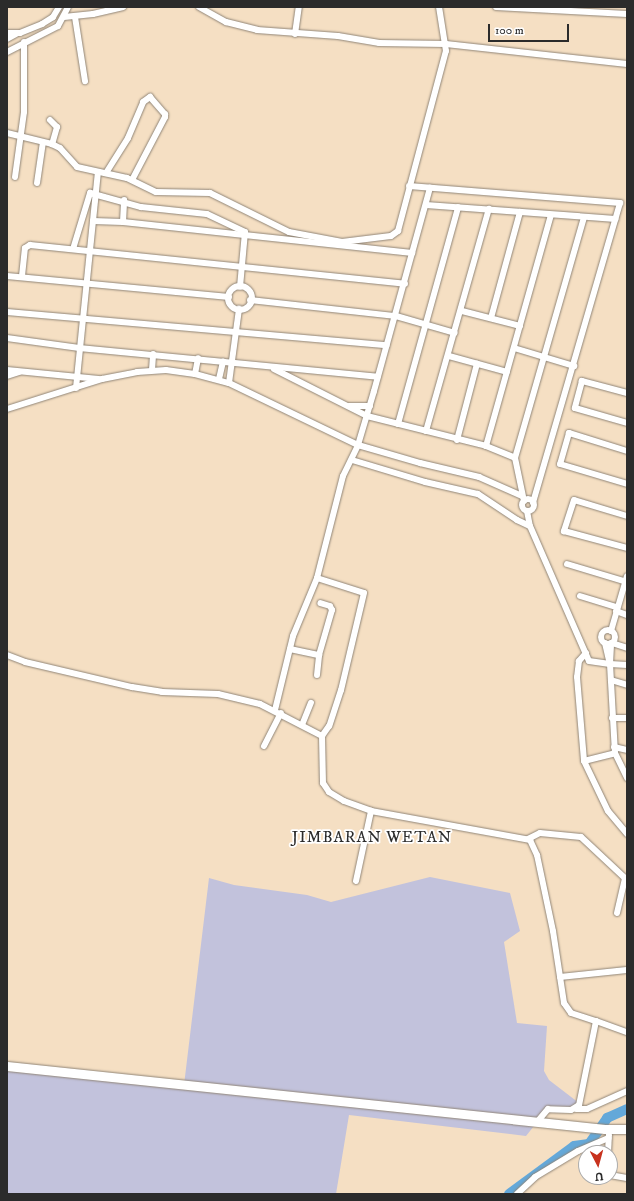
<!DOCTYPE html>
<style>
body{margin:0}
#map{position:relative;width:634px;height:1201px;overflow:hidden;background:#f5dfc3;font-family:"IM FELL DW Pica",serif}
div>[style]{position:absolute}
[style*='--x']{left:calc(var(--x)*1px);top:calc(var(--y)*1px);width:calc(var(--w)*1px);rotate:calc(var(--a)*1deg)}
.industrial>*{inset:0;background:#c2c2dc}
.river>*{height:10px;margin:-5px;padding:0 5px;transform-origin:5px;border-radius:5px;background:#64a8d9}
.roads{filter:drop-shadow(0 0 1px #908577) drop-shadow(0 0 1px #908577)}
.minor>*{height:6px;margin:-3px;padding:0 3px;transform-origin:3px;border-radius:3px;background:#fff}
.minor>.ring{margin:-3px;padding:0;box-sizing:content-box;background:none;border:6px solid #fff;border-radius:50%}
.primary>*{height:9px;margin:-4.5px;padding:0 4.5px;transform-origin:4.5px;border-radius:4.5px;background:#fff}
span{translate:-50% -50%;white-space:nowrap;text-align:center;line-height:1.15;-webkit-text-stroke:3.5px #fff;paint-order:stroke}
.quarter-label{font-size:16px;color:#2b2b2b;letter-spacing:1px}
.frame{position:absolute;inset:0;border:8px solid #2b2b2b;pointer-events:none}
.north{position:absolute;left:578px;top:1145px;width:40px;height:40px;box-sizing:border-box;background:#fff;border:1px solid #aaa;border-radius:50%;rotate:174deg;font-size:11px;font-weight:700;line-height:16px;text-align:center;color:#2b2b2b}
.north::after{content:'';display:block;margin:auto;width:14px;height:18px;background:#c8321e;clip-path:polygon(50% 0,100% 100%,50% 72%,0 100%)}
.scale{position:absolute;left:488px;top:24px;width:81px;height:18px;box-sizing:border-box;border:2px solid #2b2b2b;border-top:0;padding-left:5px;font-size:12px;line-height:14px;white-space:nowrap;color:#2b2b2b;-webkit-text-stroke:3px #fff;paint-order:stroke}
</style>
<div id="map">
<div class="industrial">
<div style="clip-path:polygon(430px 877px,510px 893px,520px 931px,504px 942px,517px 1023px,547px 1026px,544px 1071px,549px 1080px,579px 1103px,576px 1109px,546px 1111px,526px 1136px,349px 1115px,336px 1194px,7px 1194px,7px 1066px,184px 1085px,209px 878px,234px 885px,307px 895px,331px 902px)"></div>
</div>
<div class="river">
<div style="--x:509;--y:1194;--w:81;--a:-36.4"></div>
<div style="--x:574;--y:1146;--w:15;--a:-8"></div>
<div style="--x:589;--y:1144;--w:32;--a:-55"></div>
<div style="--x:607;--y:1118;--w:22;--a:-24"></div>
</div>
<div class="roads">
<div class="minor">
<div style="--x:199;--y:7;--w:31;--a:29"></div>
<div style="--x:226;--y:22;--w:32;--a:14"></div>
<div style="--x:257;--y:30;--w:81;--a:4.2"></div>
<div style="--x:338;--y:36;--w:42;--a:9.7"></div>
<div style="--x:379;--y:43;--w:67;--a:0.9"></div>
<div style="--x:446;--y:44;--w:182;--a:6.3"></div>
<div style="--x:496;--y:7;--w:131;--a:3.1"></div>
<div style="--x:64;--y:17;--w:29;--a:-6"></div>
<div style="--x:93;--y:14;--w:31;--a:-13"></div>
<div style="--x:75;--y:17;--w:65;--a:81.1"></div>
<div style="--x:7;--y:33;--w:13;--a:0"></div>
<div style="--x:20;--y:33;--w:24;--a:-22"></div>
<div style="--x:42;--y:24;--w:13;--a:-32"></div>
<div style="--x:53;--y:17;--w:12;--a:-59"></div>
<div style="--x:295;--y:34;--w:27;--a:-82"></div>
<div style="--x:7;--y:39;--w:10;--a:-29"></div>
<div style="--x:7;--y:52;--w:57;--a:-27"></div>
<div style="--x:58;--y:26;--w:21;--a:-62"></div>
<div style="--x:50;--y:120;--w:10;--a:45"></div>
<div style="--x:57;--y:127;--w:18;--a:106"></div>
<div style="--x:7;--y:133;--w:46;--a:13.7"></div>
<div style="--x:52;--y:144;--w:9;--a:27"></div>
<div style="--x:60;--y:148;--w:25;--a:48"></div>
<div style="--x:77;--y:167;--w:51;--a:12.4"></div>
<div style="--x:127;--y:178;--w:32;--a:26"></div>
<div style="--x:156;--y:192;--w:54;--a:1.1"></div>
<div style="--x:210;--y:193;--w:88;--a:26.3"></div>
<div style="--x:289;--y:232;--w:54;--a:10.7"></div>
<div style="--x:342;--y:242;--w:49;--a:-7"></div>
<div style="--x:391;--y:236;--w:9;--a:-36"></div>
<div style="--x:398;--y:231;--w:186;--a:-75.1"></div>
<div style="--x:446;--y:51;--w:45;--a:-99"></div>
<div style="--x:106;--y:173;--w:41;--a:-57.8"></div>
<div style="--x:128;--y:138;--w:39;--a:-67"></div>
<div style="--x:143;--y:102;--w:9;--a:-36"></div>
<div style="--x:150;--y:97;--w:23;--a:49"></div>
<div style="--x:165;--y:114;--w:3;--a:90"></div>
<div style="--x:165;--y:117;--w:71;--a:117.6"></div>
<div style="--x:15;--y:177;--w:66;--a:-82.1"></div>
<div style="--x:24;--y:112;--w:70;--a:-90"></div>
<div style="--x:37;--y:183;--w:41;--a:-81.7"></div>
<div style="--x:409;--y:186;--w:212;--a:4.6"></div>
<div style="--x:620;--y:203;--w:312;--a:106.2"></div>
<div style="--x:426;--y:205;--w:190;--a:4.2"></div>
<div style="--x:93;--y:221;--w:30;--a:2"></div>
<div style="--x:123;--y:222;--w:291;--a:6.1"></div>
<div style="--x:123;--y:222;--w:22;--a:-87"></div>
<div style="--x:73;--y:249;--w:59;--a:-73.1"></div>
<div style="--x:90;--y:193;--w:53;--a:15.4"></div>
<div style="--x:141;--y:207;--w:66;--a:6.1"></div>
<div style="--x:207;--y:214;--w:42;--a:25.3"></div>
<div style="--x:245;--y:232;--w:55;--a:95.2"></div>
<div style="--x:7;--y:276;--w:223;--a:5.4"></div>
<div style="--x:22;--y:276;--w:28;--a:-84"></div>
<div style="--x:25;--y:248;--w:6;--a:-31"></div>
<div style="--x:30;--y:245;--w:377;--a:5.9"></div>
<div class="ring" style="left:228px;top:286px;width:18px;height:18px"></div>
<div style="--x:250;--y:300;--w:147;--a:6.3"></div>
<div style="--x:396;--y:316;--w:61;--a:16.1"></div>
<div style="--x:462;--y:311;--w:60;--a:14.5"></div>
<div style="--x:7;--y:312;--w:381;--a:5"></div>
<div style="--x:491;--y:318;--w:110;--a:-74.7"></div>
<div style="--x:7;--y:338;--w:73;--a:7.9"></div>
<div style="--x:79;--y:348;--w:300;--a:5.5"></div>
<div style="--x:514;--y:348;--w:63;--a:16.7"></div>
<div style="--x:449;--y:356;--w:60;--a:15.4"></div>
<div style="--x:274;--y:369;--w:104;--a:26.8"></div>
<div style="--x:367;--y:416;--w:123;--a:14.1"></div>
<div style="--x:486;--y:446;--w:31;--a:22"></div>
<div style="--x:7;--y:370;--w:92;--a:5.6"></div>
<div style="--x:152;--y:370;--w:16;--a:-86"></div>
<div style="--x:195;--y:374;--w:16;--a:-79"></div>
<div style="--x:7;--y:376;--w:13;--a:-18"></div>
<div style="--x:219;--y:379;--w:18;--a:-77"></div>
<div style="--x:229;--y:383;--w:75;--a:-82.3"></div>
<div style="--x:76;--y:388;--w:217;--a:-84.2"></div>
<div style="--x:627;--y:393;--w:47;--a:-165.1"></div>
<div style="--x:582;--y:381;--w:28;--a:105"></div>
<div style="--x:575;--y:408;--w:54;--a:16.1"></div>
<div style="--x:349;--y:406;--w:21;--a:0"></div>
<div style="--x:7;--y:409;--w:100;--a:-17.5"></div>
<div style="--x:102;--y:379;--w:36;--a:-11"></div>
<div style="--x:137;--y:372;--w:29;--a:-4"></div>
<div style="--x:166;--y:370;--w:29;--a:8"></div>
<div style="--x:195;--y:374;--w:35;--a:15"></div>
<div style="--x:229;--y:383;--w:143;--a:25.7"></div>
<div style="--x:358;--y:445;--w:65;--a:16.2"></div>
<div style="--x:420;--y:463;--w:61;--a:13.3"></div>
<div style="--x:479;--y:477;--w:47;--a:23.8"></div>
<div style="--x:398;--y:424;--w:225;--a:-74.5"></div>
<div style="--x:426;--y:431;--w:231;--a:-74.2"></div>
<div style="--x:457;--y:440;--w:79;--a:-75.3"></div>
<div style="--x:486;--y:446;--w:240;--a:-74.3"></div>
<div style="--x:627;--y:451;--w:61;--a:-162.8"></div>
<div style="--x:569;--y:433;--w:32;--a:106"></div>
<div style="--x:560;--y:464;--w:70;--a:16.6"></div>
<div style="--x:352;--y:460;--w:76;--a:16.8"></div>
<div style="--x:425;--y:482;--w:54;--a:12.8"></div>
<div style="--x:478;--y:494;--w:47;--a:33.7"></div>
<div style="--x:517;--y:520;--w:14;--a:25"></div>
<div class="ring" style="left:522px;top:499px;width:6px;height:6px"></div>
<div style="--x:524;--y:501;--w:44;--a:-101.8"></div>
<div style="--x:515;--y:458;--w:250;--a:-74"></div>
<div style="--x:527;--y:511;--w:15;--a:79"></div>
<div style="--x:530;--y:526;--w:147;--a:66.4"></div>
<div style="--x:589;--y:661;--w:21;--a:8"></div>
<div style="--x:610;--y:664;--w:89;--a:86.8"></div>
<div style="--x:615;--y:753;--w:28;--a:64"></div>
<div style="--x:627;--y:516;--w:55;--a:-163.2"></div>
<div style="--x:574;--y:500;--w:33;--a:108"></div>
<div style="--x:564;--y:531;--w:65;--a:15.1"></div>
<div style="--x:567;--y:564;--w:63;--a:16.7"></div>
<div style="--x:317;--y:578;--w:49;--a:17.7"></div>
<div style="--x:364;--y:593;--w:100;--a:103.3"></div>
<div style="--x:341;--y:690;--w:38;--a:108"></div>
<div style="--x:329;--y:726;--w:12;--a:125"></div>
<div style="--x:580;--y:596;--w:39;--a:17"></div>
<div style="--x:616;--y:611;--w:12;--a:20"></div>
<div class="ring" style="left:601px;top:630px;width:8px;height:8px"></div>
<div style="--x:611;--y:631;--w:57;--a:-73.8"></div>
<div style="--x:605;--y:643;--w:22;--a:77"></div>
<div style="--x:612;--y:643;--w:16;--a:18"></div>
<div style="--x:290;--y:649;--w:30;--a:12"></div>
<div style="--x:586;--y:653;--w:11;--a:131"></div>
<div style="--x:579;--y:661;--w:16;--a:97"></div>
<div style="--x:577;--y:677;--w:84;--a:85.2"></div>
<div style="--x:584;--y:761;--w:55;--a:64.4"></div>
<div style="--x:608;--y:811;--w:30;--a:50"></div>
<div style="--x:7;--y:655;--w:19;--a:21"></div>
<div style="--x:25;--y:662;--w:110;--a:13.2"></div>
<div style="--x:132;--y:687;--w:30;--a:9"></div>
<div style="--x:162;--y:692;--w:56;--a:2"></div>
<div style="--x:218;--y:694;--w:43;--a:13.4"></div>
<div style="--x:260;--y:704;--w:70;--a:27.3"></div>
<div style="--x:322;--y:736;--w:47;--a:88.8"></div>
<div style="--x:323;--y:783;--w:11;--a:56"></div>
<div style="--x:329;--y:792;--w:17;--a:31"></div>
<div style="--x:344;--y:801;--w:29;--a:20"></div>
<div style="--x:371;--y:811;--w:162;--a:10.3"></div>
<div style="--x:530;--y:840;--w:17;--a:65"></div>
<div style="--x:537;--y:855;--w:78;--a:78.1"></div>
<div style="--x:553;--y:931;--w:73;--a:81.3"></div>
<div style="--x:564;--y:1003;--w:12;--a:55"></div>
<div style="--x:571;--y:1013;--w:26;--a:18"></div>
<div style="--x:596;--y:1021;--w:86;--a:101.4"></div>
<div style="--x:579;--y:1105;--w:9;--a:148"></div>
<div style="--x:571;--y:1110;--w:23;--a:-178"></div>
<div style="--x:548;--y:1109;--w:17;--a:130"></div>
<div style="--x:610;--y:664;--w:21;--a:-87"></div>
<div style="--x:610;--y:664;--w:17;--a:3"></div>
<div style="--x:317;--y:675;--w:20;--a:-84"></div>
<div style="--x:319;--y:655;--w:47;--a:-73.9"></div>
<div style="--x:332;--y:610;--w:4;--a:-117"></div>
<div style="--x:330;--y:606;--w:10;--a:-163"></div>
<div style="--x:611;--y:680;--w:17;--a:17"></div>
<div style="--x:275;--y:710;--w:76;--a:-76.3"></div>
<div style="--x:293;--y:636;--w:63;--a:-67.5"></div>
<div style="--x:317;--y:578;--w:105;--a:-75.7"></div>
<div style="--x:343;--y:476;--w:34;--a:-64"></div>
<div style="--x:358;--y:445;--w:56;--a:-73.5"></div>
<div style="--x:374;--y:391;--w:211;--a:-74.6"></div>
<div style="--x:612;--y:718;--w:15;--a:0"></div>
<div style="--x:302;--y:725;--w:24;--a:-68"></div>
<div style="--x:264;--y:746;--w:37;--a:-63"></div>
<div style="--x:614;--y:747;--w:13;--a:13"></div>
<div style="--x:584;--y:761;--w:32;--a:-14"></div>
<div style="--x:528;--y:839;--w:13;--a:-27"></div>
<div style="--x:540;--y:833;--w:41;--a:5.6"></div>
<div style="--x:581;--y:837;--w:63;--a:43.1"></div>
<div style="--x:356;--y:881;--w:72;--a:-77.9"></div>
<div style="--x:617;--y:913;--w:35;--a:-77"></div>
<div style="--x:560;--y:977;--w:67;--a:-6"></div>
<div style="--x:596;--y:1021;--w:33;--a:20"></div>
<div style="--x:576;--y:1109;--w:11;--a:0"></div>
<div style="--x:587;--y:1109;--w:44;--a:-24.2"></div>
<div style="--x:608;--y:1153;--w:18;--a:-87"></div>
<div style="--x:610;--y:1175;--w:17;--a:10"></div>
<div style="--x:517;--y:1194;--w:25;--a:-43"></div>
<div style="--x:535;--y:1177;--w:50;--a:-31.2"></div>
<div style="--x:578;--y:1151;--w:33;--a:-23"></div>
</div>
<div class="primary">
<div style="--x:7;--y:1066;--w:601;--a:6.01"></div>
<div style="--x:605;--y:1129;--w:22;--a:0"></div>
</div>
</div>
<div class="quarter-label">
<span style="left:372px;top:837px">JIMBARAN WETAN</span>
</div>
<div class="frame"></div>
<div class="north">U</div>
<div class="scale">100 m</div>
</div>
